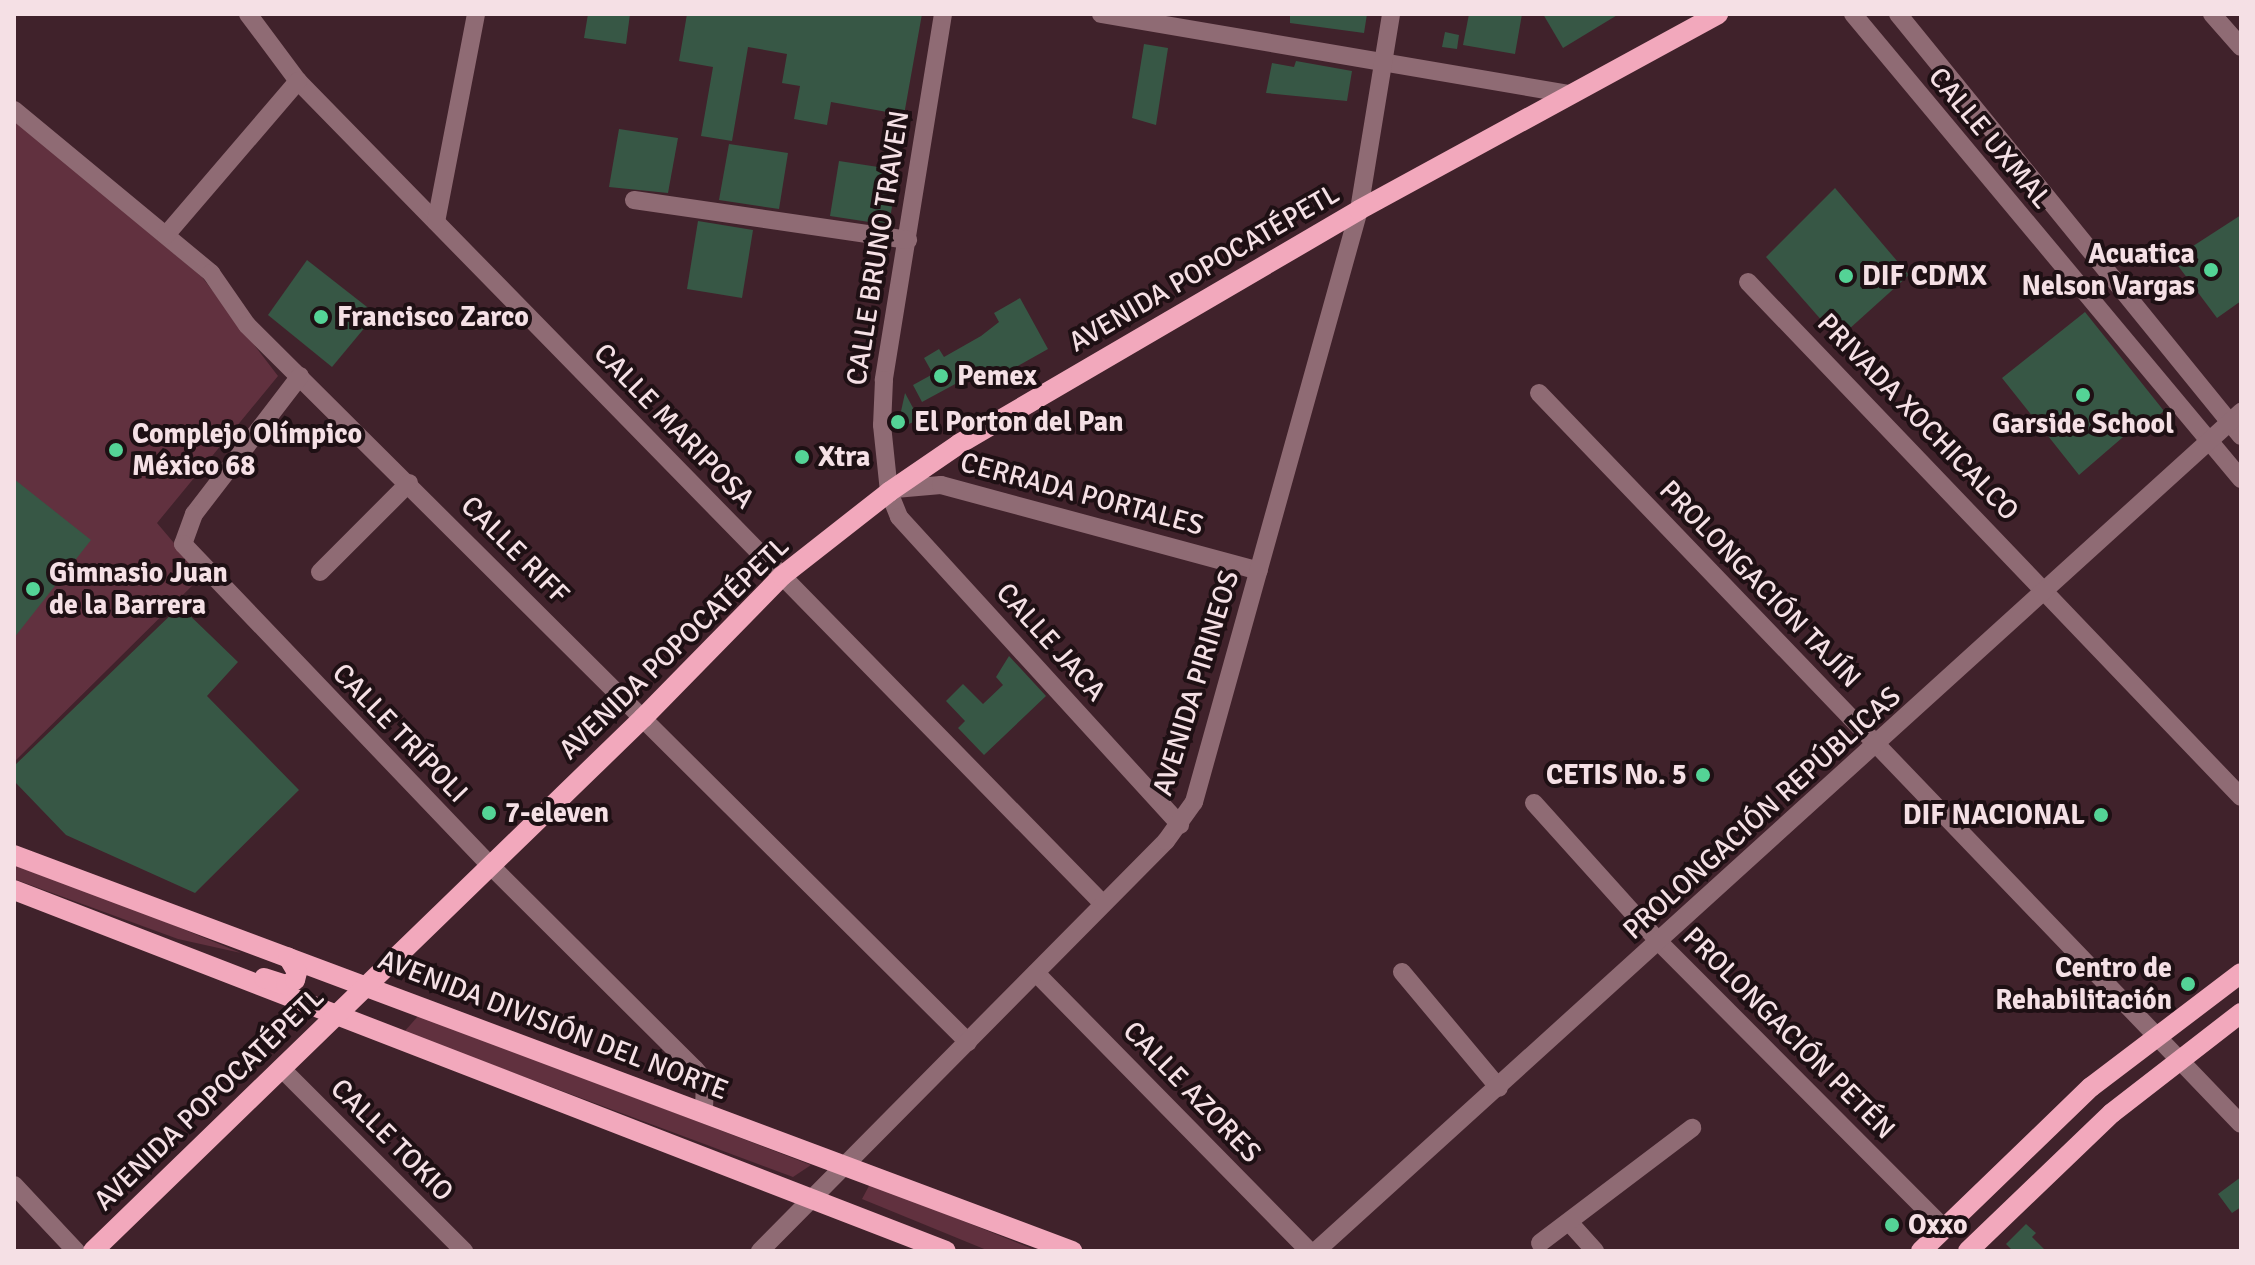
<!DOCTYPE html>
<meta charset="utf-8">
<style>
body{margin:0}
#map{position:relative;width:2255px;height:1265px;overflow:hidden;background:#40222b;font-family:Signika,sans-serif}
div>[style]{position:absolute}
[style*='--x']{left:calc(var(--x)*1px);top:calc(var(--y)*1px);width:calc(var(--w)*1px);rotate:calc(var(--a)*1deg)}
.green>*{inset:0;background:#61313f}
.building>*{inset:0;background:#375745}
.minor>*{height:18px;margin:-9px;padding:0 9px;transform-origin:9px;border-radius:9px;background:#8f6b74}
.major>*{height:20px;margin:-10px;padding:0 10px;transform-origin:10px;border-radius:10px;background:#f2a8bc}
.dots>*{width:22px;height:22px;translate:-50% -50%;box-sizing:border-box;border:4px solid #1e1014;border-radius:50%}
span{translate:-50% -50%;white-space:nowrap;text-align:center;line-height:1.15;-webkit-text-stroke:8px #1e1014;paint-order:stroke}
.street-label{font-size:28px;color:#f5e0e5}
.poi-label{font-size:28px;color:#f5e0e5;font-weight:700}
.right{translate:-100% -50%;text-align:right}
.left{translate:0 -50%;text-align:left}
.frame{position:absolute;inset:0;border:16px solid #f5e0e5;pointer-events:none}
</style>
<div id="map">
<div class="green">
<div style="clip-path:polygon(14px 120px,202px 277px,278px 376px,157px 523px,202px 576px,14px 762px)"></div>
<div style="clip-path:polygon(14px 865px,149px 915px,241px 953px,178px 939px,14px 879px)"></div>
<div style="clip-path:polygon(419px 1015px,811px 1165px,793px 1177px,404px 1032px)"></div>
<div style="clip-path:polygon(870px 1184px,906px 1198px,1038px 1251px,989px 1251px,862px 1199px)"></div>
</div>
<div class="building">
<div style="clip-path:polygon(588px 14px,630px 14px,626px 44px,584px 38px)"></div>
<div style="clip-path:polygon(687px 14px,922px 14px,904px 115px,831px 102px,827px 125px,794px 119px,800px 86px,782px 83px,787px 54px,748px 47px,732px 141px,701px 136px,713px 67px,679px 61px)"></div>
<div style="clip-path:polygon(1290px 14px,1367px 14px,1364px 33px,1290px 23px)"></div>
<div style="clip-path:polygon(1469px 14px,1522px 14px,1515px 54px,1463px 45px)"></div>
<div style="clip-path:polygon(1543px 14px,1619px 14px,1563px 48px)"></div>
<div style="clip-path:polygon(1445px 32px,1459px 35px,1457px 49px,1442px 47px)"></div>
<div style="clip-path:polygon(1144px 44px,1168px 48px,1156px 125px,1132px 118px)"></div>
<div style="clip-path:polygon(1296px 61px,1352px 71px,1347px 101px,1266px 93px,1272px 63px,1294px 67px)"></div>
<div style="clip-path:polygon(619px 129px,678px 138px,668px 193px,609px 187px)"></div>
<div style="clip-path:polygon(729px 144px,788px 153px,779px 209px,719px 200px)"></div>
<div style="clip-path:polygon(839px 161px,898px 170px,889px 225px,830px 216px)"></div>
<div style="clip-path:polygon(1835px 188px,1909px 275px,1838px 339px,1766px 257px)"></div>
<div style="clip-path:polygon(2241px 215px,2241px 301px,2217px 318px,2173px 259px)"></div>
<div style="clip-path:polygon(698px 221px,753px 230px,742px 298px,687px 289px)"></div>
<div style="clip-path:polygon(307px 260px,376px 314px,332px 367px,268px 315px)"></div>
<div style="clip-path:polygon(1020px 298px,1048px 349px,1002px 375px,999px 369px,985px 376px,981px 370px,922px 402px,913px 385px,933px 374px,924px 358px,939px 349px,944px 357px,981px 336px,999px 322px,994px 313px)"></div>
<div style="clip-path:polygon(2085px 312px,2164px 411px,2141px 430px,2137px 425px,2079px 475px,2002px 378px)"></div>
<div style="clip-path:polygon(905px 393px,919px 419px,905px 426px,900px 416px)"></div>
<div style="clip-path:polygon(14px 479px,91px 540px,14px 638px)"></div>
<div style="clip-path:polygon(180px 606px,238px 662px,207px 696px,299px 790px,195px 893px,66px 835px,14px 781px,14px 766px)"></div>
<div style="clip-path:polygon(1009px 656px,1046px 696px,984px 755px,958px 728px,965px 721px,946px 701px,963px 684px,983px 704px,1003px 685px,996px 677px)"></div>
<div style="clip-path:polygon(2241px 1177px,2241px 1207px,2232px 1213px,2218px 1194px)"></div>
<div style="clip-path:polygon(2026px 1224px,2036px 1233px,2032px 1237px,2046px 1251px,2013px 1251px,2006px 1244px)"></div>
</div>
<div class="minor">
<div style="--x:248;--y:14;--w:84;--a:53.3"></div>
<div style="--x:298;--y:81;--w:1151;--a:45.63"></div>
<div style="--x:943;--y:14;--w:371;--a:99.2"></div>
<div style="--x:884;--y:380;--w:45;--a:92.5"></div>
<div style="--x:882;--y:425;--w:67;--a:84"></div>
<div style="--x:889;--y:492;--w:27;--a:68"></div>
<div style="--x:899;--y:517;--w:417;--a:47.6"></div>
<div style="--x:1101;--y:14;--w:474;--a:9.7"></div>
<div style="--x:1853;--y:14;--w:606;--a:50.16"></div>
<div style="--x:1898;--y:14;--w:544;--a:50.9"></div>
<div style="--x:2212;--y:14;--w:44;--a:48.7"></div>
<div style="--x:14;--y:110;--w:256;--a:39.6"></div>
<div style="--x:211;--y:273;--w:63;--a:55.3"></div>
<div style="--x:247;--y:325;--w:1017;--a:44.84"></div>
<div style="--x:634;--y:200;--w:277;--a:8.3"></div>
<div style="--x:436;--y:222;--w:212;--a:-79.1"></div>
<div style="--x:166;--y:235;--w:203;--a:-49.4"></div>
<div style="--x:1748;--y:282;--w:713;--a:46.25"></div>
<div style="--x:300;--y:376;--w:174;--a:127.5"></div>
<div style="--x:194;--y:514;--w:32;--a:110"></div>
<div style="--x:183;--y:544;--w:444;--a:46.3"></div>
<div style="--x:490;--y:865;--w:289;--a:44.9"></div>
<div style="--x:695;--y:1069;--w:16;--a:50"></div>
<div style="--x:705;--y:1081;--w:31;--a:92"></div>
<div style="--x:1539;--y:393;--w:1013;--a:46.16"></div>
<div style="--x:895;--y:489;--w:46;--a:-5"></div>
<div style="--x:941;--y:485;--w:329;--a:15.1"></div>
<div style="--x:320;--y:572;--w:126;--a:-45"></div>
<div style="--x:1534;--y:803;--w:188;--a:48"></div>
<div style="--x:1660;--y:943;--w:402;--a:45.1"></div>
<div style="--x:1402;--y:972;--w:151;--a:50.1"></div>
<div style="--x:1036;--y:973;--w:390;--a:45.5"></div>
<div style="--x:281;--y:1068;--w:259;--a:45"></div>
<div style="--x:14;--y:1185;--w:91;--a:46.8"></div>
<div style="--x:1569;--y:1222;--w:39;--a:48"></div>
<div style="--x:1540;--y:1243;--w:191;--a:-37.1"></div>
<div style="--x:760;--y:1251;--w:577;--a:-45.28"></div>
<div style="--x:1166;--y:841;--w:48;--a:-54.3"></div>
<div style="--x:1194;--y:802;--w:615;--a:-74.43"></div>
<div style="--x:1359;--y:210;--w:199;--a:-80.7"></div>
<div style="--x:1316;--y:1251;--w:1249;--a:-42.21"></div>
</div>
<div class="major">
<div style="--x:14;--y:855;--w:1130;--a:20.52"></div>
<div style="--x:14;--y:890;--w:999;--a:21.17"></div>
<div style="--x:264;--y:978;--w:23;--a:18"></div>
<div style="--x:286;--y:985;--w:10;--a:-29"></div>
<div style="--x:295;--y:980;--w:8;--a:-76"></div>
<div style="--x:297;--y:972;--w:17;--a:-121"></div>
<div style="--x:93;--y:1251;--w:766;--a:-44.1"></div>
<div style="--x:643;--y:718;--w:199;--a:-45.6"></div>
<div style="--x:782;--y:576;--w:136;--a:-38.1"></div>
<div style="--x:889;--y:492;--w:85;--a:-34.4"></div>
<div style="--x:959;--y:444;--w:463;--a:-30.3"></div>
<div style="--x:1359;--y:210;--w:409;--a:-28.6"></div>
<div style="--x:1921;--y:1251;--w:236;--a:-44"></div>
<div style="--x:2091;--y:1087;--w:188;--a:-37.2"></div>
<div style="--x:1968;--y:1251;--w:199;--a:-43.8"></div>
<div style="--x:2112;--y:1113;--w:163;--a:-37.8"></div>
</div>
<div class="dots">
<div style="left:2211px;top:270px;background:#54d396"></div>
<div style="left:1846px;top:276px;background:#54d396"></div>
<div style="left:321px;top:317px;background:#54d396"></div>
<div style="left:941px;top:376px;background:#54d396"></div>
<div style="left:2083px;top:395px;background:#54d396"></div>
<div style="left:898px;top:422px;background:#54d396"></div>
<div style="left:116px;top:450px;background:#54d396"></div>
<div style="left:802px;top:457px;background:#54d396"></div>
<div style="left:33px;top:589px;background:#54d396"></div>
<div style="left:1703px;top:775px;background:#54d396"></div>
<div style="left:489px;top:813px;background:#54d396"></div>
<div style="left:2101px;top:815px;background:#54d396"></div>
<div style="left:2188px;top:984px;background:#54d396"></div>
<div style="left:1892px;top:1225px;background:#54d396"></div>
</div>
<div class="street-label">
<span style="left:1990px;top:138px;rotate:50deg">CALLE UXMAL</span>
<span style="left:878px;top:248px;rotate:-81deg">CALLE BRUNO TRAVEN</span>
<span style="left:1204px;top:268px;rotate:-30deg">AVENIDA POPOCATÉPETL</span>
<span style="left:1918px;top:417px;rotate:46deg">PRIVADA XOCHICALCO</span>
<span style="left:674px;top:426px;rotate:46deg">CALLE MARIPOSA</span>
<span style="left:1082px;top:494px;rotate:15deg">CERRADA PORTALES</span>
<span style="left:515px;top:550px;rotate:45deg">CALLE RIFF</span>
<span style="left:1760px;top:584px;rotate:46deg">PROLONGACIÓN TAJÍN</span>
<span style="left:1051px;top:642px;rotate:48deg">CALLE JACA</span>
<span style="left:674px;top:648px;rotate:-44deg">AVENIDA POPOCATÉPETL</span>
<span style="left:1196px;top:683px;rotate:-73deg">AVENIDA PIRINEOS</span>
<span style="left:400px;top:733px;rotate:46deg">CALLE TRÍPOLI</span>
<span style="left:1762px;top:813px;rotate:-42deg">PROLONGACIÓN REPÚBLICAS</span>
<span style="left:553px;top:1025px;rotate:21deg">AVENIDA DIVISIÓN DEL NORTE</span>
<span style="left:1789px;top:1033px;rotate:45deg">PROLONGACIÓN PETÉN</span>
<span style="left:1192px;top:1092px;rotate:46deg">CALLE AZORES</span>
<span style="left:209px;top:1099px;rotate:-44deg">AVENIDA POPOCATÉPETL</span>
<span style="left:392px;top:1140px;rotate:45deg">CALLE TOKIO</span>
</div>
<div class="poi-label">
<span class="right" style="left:2195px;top:270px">Acuatica<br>Nelson Vargas</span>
<span class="left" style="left:1862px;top:276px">DIF CDMX</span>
<span class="left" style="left:337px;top:317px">Francisco Zarco</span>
<span class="left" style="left:957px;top:376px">Pemex</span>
<span class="left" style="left:914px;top:422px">El Porton del Pan</span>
<span style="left:2083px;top:424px">Garside School</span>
<span class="left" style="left:132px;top:450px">Complejo Olímpico<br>México 68</span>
<span class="left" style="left:818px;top:457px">Xtra</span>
<span class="left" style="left:49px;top:589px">Gimnasio Juan<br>de la Barrera</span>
<span class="right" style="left:1687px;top:775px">CETIS No. 5</span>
<span class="left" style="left:505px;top:813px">7-eleven</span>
<span class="right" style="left:2085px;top:815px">DIF NACIONAL</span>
<span class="right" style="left:2172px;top:984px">Centro de<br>Rehabilitación</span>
<span class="left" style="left:1908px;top:1225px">Oxxo</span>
</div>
<div class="frame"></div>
</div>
